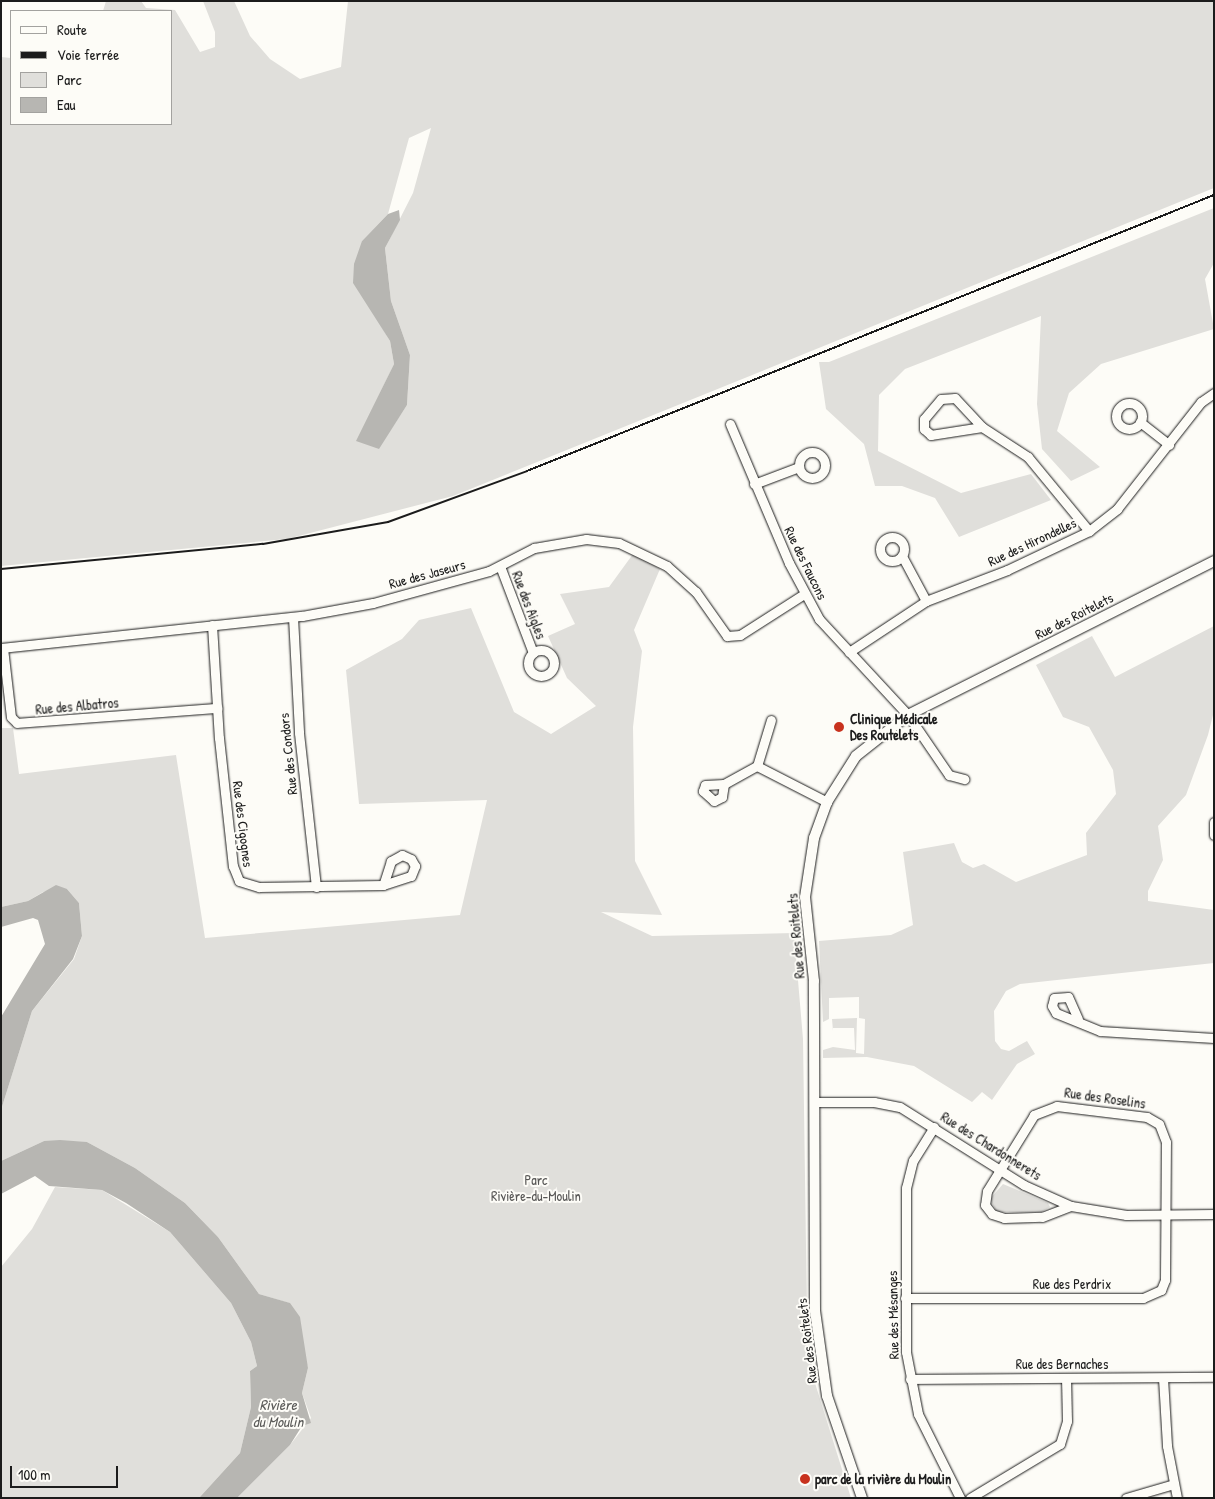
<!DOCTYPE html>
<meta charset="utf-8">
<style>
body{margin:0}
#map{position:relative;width:1215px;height:1499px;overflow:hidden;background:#fdfcf7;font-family:"Patrick Hand",sans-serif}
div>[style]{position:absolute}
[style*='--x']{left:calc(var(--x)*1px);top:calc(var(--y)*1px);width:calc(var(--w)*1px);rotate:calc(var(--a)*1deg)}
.green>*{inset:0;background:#e0dfdb}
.water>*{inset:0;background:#b7b6b2}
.roads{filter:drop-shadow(0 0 1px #1c1c1c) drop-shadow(0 0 1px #1c1c1c)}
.minor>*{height:9px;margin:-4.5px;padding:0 4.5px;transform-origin:4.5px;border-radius:4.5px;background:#fdfcf7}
.minor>.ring{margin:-4.5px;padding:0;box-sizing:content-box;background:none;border:9px solid #fdfcf7;border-radius:50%}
.tertiary>*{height:10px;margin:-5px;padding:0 5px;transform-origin:5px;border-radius:5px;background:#fdfcf7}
.rail>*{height:2px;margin:-1px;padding:0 1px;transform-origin:1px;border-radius:1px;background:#1c1c1c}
.dots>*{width:14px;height:14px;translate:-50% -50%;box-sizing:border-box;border:2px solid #fdfcf7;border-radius:50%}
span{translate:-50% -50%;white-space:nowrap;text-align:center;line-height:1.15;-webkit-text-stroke:4px #fdfcf7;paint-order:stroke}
.street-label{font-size:14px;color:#1c1c1c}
.poi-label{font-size:14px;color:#1c1c1c;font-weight:700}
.left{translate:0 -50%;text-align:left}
.park-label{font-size:14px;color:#575655}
.water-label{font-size:15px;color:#5a5a58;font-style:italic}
.frame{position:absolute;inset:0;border:2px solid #1c1c1c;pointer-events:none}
.legend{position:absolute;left:10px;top:10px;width:162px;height:115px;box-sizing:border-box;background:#fdfcf7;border:1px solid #a3a29f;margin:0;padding:6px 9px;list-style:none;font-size:15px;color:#1c1c1c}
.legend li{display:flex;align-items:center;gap:10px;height:25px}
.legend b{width:25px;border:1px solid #a3a29f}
.scale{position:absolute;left:10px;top:1466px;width:108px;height:22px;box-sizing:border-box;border:2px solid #1c1c1c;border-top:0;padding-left:6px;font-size:15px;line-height:18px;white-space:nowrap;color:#1c1c1c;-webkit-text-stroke:4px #fdfcf7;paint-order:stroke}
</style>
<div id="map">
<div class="green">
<div style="clip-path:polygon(evenodd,106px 1px,141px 1px,146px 8px,175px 10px,200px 52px,215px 47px,215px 32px,203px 1px,234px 1px,250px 36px,270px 59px,300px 79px,341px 67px,348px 1px,1214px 1px,1214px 188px,453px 496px,287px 539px,1px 566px,1px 57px,11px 58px,11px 124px,171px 124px,171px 11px,103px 11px,106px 1px,431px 128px,413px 193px,385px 248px,391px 301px,410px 355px,407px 405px,378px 449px,371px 412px,394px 364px,390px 341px,374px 314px,362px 241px,388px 214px,409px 138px,431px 128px)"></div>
<div style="clip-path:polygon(1214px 208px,1214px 263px,1205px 279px,1214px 329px,1101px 364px,1069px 393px,1057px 431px,1100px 467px,1071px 481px,1042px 449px,1037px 404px,1041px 316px,905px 369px,879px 395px,878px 451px,961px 493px,1031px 474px,1051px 500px,959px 537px,935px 498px,902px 486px,875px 486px,864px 444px,826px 409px,819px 362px,829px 362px)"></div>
<div style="clip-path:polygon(633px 554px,660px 569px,634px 630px,642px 651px,633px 727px,635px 861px,662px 915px,601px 912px,652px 936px,794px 933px,803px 1039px,807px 1314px,815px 1383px,851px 1498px,237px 1498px,290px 1445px,311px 1418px,302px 1393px,308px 1368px,289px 1303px,259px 1294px,218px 1237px,185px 1203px,135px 1168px,87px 1142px,44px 1141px,1px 1161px,1px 1110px,32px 1011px,74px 959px,82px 936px,79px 903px,67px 889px,43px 892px,28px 901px,1px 907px,1px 728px,13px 728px,19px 774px,176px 755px,205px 938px,460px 915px,487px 800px,359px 804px,346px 670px,402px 639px,419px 620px,471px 608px,514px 712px,551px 734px,596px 706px,567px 678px,548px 636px,575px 624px,560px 594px,609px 587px)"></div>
<div style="clip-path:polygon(1214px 626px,1214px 711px,1208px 735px,1186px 795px,1158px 826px,1163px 860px,1148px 891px,1148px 901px,1214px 910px,1214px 963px,1020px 984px,1006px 991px,994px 1011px,995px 1041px,1001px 1049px,1009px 1051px,1027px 1041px,1035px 1054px,1017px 1064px,992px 1100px,982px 1092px,972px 1102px,914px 1066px,867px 1057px,823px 1058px,823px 1050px,833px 1047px,855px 1050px,854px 1028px,833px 1028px,833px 1031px,832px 1019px,857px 1018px,856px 1053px,864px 1054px,865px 1019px,859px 1018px,859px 997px,829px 998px,829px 1019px,823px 1022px,819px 941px,891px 935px,913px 925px,903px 852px,954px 843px,962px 862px,973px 868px,984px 864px,1016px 882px,1087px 855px,1086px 833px,1116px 794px,1113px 770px,1089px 727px,1063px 717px,1036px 665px,1092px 636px,1115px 677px)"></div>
<div style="clip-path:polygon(1003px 1184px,1048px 1203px,1050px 1207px,1041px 1212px,997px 1212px,990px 1199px)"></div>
<div style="clip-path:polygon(55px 1187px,102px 1190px,170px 1232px,231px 1303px,251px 1342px,257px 1366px,250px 1371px,251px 1407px,240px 1453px,199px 1498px,1px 1498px,1px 1267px,32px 1229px)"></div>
</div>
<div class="water">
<div style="clip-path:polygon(399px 210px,400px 220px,385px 248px,391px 301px,410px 355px,407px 405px,379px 449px,356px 441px,394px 364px,390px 341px,353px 283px,354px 264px,362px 241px,388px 214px)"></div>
<div style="clip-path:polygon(56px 885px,67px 889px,79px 903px,82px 936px,73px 959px,32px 1011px,1px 1110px,1px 1017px,45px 944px,38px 920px,33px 918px,1px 927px,1px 907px,28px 901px)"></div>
<div style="clip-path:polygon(60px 1140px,87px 1142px,135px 1168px,185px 1203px,218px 1237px,259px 1294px,290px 1303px,300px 1317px,308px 1368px,302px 1393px,311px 1423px,302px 1426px,290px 1445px,237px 1498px,199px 1498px,240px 1453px,251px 1407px,250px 1371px,257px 1366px,251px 1342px,231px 1303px,170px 1232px,126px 1203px,102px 1190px,49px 1186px,35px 1176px,1px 1194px,1px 1161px,44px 1141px)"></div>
</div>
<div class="roads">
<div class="minor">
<div class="ring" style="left:1116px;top:403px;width:17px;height:17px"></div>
<div style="--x:1140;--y:422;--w:37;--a:38"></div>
<div style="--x:730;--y:424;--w:151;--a:67"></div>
<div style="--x:789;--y:563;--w:64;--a:61.8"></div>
<div style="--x:819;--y:619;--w:131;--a:47.2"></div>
<div style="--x:908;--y:715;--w:73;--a:55.7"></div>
<div style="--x:949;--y:775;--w:16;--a:15"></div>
<div style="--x:982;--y:427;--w:52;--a:171.1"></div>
<div style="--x:931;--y:435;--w:9;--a:-139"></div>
<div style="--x:924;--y:429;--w:10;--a:-90"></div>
<div style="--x:924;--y:419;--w:26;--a:-50"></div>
<div style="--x:941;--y:399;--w:14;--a:-4"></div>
<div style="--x:955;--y:398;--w:40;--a:47"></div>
<div style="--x:982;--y:427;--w:55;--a:33.1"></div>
<div style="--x:1028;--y:457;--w:96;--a:50.5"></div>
<div class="ring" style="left:799px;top:452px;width:17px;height:17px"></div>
<div style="--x:754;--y:484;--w:48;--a:-20.7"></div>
<div class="ring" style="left:880px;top:537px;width:15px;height:15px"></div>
<div style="--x:902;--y:556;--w:51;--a:61.9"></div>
<div style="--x:500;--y:566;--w:93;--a:69.2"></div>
<div style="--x:293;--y:617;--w:116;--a:87"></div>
<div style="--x:299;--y:733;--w:155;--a:83.7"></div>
<div style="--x:212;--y:625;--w:113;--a:86.5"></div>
<div style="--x:219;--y:738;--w:129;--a:83.8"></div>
<div style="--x:233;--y:866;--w:16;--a:68"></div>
<div style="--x:239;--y:881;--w:21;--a:17"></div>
<div style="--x:259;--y:887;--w:124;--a:-0.9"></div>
<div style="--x:383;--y:885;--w:29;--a:-18"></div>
<div style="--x:411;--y:876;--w:11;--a:-68"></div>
<div style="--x:415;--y:866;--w:8;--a:-120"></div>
<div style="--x:411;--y:859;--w:10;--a:-156"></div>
<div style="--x:402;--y:855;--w:13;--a:151"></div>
<div style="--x:391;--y:861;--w:25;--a:108"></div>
<div style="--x:1;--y:648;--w:303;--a:-6.1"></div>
<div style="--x:302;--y:616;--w:72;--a:-10.4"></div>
<div style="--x:373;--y:603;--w:120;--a:-15.4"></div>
<div style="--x:489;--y:571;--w:51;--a:-27.1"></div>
<div style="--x:534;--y:548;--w:53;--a:-9.8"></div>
<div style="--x:586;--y:539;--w:33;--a:7"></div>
<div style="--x:619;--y:543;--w:53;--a:25.6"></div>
<div style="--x:667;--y:566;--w:39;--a:42"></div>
<div style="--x:696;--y:592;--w:54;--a:54.8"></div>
<div style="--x:727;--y:636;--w:13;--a:-4"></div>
<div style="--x:740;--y:635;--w:76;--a:-32.6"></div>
<div style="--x:3;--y:648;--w:69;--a:83.4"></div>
<div style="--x:11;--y:717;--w:8;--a:45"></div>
<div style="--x:17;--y:723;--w:201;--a:-4.3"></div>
<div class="ring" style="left:528px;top:650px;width:17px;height:17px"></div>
<div style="--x:849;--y:652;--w:92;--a:-33.5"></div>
<div style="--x:926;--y:601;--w:87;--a:-20.9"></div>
<div style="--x:1007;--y:570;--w:91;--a:-25.4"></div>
<div style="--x:1089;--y:531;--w:36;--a:-38"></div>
<div style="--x:1117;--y:509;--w:136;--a:-51.9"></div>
<div style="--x:1201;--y:402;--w:16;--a:-35"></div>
<div style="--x:757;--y:766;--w:79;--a:27.2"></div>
<div style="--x:724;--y:784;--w:13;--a:99"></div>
<div style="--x:722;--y:797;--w:9;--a:153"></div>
<div style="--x:714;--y:801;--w:15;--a:-138"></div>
<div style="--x:703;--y:791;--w:6;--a:-72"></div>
<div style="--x:705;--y:785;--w:19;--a:-3"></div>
<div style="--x:724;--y:784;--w:38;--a:-29"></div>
<div style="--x:757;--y:766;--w:48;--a:-73.1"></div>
<div style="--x:1214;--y:822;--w:13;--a:90"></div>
<div style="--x:1078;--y:1019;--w:24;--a:-114"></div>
<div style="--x:1068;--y:997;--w:14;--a:176"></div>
<div style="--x:1054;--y:998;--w:8;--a:104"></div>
<div style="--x:1052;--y:1006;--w:8;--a:60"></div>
<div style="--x:1056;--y:1013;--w:48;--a:22.2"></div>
<div style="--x:1100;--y:1031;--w:114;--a:3.5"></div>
<div style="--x:815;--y:1102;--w:59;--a:0"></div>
<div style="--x:874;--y:1102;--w:26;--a:11"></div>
<div style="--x:900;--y:1107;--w:146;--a:32.2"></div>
<div style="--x:1024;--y:1185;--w:51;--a:24.1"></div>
<div style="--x:1071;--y:1206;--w:56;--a:9.3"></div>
<div style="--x:1126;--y:1215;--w:88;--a:-0.7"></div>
<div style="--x:934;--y:1127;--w:39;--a:122"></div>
<div style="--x:913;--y:1160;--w:29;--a:104"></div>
<div style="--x:906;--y:1188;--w:164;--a:90"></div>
<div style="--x:906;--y:1352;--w:63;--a:79"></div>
<div style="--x:918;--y:1414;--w:94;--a:63.4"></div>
<div style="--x:905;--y:1298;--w:238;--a:0"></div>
<div style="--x:1143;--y:1298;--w:20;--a:-24"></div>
<div style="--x:1161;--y:1290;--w:11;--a:-68"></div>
<div style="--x:1165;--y:1280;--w:138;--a:-89.6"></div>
<div style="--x:1166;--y:1142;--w:19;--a:-111"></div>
<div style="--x:1159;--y:1124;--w:14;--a:-150"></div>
<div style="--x:1147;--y:1117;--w:91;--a:-173"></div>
<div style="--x:1057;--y:1106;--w:25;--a:159"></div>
<div style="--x:1034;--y:1115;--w:89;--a:121.7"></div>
<div style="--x:987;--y:1191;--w:14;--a:98"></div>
<div style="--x:985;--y:1205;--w:11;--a:52"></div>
<div style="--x:992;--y:1214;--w:13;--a:18"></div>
<div style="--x:1004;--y:1218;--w:38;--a:-2"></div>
<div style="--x:1042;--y:1217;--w:31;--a:-21"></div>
<div style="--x:1163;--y:1378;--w:68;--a:86.6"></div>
<div style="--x:1167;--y:1446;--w:53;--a:79.1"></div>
<div style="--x:910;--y:1379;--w:304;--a:-0.4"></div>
<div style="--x:970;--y:1498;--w:105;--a:-31"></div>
<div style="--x:1060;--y:1444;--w:24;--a:-73"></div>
<div style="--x:1067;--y:1421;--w:43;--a:-91.3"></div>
<div style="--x:1126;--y:1498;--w:50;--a:-16.3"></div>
</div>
<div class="tertiary">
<div style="--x:862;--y:1498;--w:108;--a:-108.9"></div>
<div style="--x:827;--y:1396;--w:86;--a:-98"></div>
<div style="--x:815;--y:1311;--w:330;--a:-90.2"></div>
<div style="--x:814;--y:981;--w:84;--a:-96.1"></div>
<div style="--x:805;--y:897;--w:60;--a:-81.3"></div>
<div style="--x:814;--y:838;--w:38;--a:-70"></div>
<div style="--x:827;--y:802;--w:54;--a:-57.8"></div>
<div style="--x:856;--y:756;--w:66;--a:-38.3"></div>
<div style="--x:908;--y:715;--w:343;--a:-26.7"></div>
</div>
</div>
<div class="rail">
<div style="--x:1;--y:569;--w:263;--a:-5.5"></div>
<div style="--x:263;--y:544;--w:127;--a:-10"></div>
<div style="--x:388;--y:522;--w:148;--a:-20.1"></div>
<div style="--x:527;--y:471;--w:740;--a:-21.89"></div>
</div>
<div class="dots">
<div style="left:839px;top:727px;background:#c8321e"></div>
<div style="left:805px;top:1479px;background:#c8321e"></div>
</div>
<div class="street-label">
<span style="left:1032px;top:542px;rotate:-25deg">Rue des Hirondelles</span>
<span style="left:806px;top:563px;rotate:64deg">Rue des Faucons</span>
<span style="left:427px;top:574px;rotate:-15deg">Rue des Jaseurs</span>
<span style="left:529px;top:605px;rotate:69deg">Rue des Aigles</span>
<span style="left:1074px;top:616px;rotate:-27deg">Rue des Roitelets</span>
<span style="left:77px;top:706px;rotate:-5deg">Rue des Albatros</span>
<span style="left:288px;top:754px;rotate:-96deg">Rue des Condors</span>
<span style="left:243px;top:824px;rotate:83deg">Rue des Cigognes</span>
<span style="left:796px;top:936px;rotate:-95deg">Rue des Roitelets</span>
<span style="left:1105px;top:1098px;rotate:8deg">Rue des Roselins</span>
<span style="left:991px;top:1146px;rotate:32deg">Rue des Chardonnerets</span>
<span style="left:1072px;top:1284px">Rue des Perdrix</span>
<span style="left:893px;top:1315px;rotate:-91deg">Rue des Mésanges</span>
<span style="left:807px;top:1341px;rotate:-97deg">Rue des Roitelets</span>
<span style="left:1062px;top:1364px">Rue des Bernaches</span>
</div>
<div class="poi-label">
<span class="left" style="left:850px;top:727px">Clinique Médicale<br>Des Routelets</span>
<span class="left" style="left:815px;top:1479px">parc de la rivière du Moulin</span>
</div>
<div class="park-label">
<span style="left:536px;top:1188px">Parc<br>Rivière-du-Moulin</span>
</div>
<div class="water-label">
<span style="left:278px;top:1413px">Rivière<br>du Moulin</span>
</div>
<div class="frame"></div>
<ul class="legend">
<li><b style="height:6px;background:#fdfcf7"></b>Route</li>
<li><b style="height:6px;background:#1c1c1c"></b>Voie ferrée</li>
<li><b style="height:14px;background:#e0dfdb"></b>Parc</li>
<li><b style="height:14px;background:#b7b6b2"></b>Eau</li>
</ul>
<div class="scale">100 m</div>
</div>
